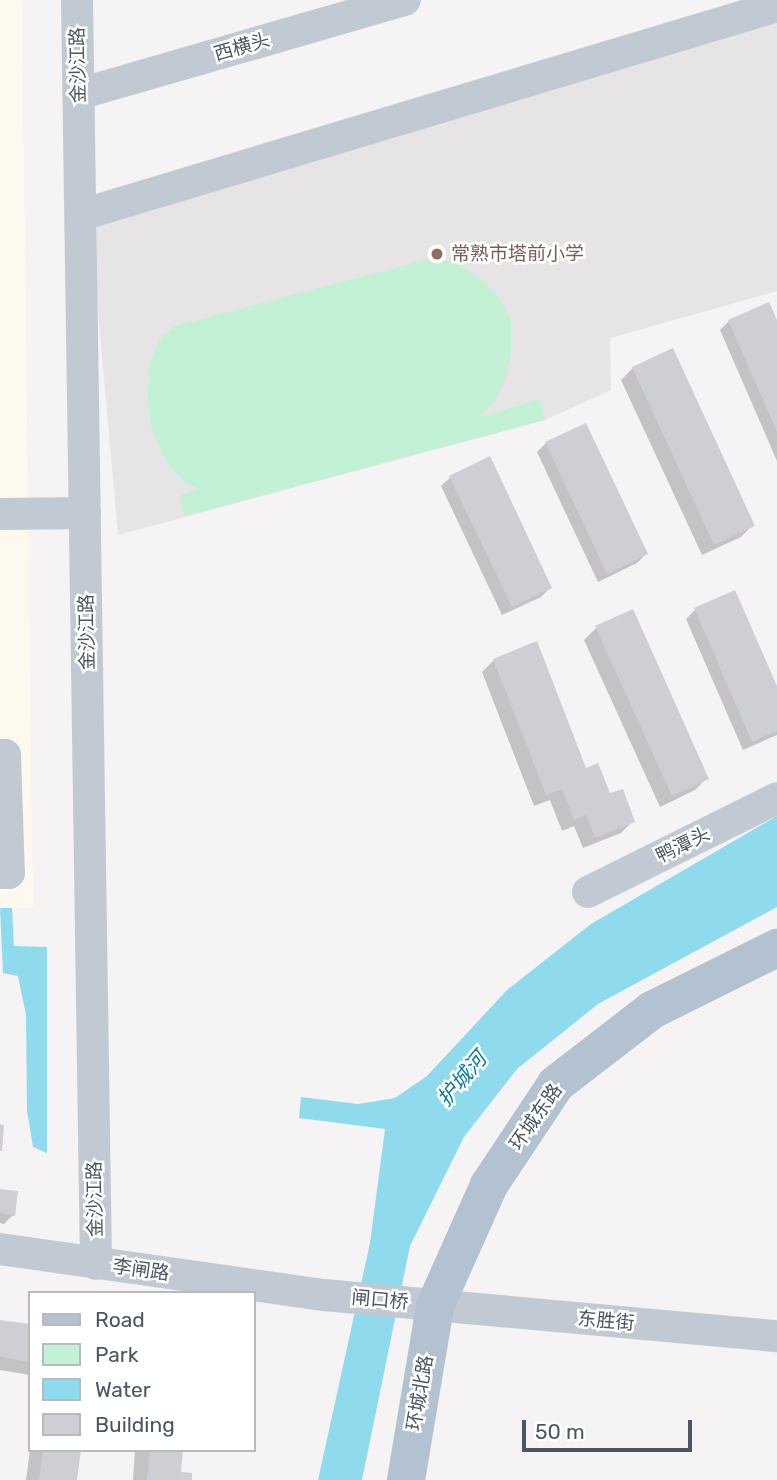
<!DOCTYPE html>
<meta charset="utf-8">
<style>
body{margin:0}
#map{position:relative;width:777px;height:1480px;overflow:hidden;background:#f5f3f3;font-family:Rubik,"Noto Sans SC",sans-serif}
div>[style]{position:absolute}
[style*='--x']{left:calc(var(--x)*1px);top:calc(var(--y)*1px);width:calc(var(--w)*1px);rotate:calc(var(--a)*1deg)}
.commercial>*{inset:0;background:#fdf9ef}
.education>*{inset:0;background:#e6e4e5}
.green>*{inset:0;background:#c3f1d5}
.water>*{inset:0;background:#90daee}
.shadow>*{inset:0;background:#0003}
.building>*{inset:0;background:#cdcfd5}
.minor>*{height:32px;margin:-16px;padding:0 16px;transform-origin:16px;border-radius:16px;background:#c1cad2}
.major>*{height:38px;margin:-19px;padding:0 19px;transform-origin:19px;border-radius:19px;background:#b3c2d1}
.dots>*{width:19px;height:19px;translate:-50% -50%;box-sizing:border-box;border:4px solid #fff;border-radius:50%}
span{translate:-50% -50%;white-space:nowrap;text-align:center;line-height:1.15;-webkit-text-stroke:5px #fff;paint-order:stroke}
.street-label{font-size:19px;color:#4a5661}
.education-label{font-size:19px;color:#785e54}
.left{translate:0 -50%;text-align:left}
.water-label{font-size:21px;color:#0c7c9b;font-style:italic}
.legend{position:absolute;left:28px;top:1291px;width:228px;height:161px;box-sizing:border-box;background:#fff;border:2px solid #b7bbc0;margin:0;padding:9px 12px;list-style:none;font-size:21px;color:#4a5661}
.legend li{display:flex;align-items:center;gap:14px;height:35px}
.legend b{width:35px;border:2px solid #b7bbc0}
.scale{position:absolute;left:522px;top:1420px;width:170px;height:32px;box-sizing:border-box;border:4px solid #4a5661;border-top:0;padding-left:9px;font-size:21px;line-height:24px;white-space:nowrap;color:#4a5661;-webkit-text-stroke:5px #fff;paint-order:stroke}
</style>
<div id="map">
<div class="commercial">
<div style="clip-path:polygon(0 0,22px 0,33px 908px,0 908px)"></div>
</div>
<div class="education">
<div style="clip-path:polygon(777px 12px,777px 291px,610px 338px,611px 390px,545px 420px,118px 535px,96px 290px,97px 218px)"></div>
</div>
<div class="green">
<div style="clip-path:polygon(437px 257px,460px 265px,480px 278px,498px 296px,511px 320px,511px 353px,505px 380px,494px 402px,480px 417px,540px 399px,545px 420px,185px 516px,180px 495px,200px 489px,185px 483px,167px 463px,152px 430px,147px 404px,150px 361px,160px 339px,175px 326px)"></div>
</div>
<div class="water">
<div style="clip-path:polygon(777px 816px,777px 907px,598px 1004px,517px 1069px,464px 1137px,410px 1246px,362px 1480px,318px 1480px,370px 1243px,385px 1129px,299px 1118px,301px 1097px,358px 1104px,395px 1098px,427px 1076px,507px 990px,591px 924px)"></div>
<div style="clip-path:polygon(0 908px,12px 908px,14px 946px,47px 947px,47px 1153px,33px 1147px,27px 1111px,26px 1015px,18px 976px,3px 973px)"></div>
</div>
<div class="shadow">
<div style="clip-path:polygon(729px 321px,777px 324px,777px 461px,720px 330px)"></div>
<div style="clip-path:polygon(633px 368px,753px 525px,741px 537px,702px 555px,621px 380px)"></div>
<div style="clip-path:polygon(546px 443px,646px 554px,637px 563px,598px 582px,537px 452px)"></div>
<div style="clip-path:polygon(451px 477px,550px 588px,541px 597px,502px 615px,441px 486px)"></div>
<div style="clip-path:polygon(695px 610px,777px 690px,777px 735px,743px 750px,686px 619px)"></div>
<div style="clip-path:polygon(596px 628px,707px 778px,695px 790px,660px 807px,584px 640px)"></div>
<div style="clip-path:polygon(494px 660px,585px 770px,633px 821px,621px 833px,583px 848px,574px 826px,562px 831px,550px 800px,534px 806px,482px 672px)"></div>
<div style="clip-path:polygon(0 1191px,13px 1215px,4px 1224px,0 1223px)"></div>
<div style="clip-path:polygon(0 1322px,30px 1326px,30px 1375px,0 1370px)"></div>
<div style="clip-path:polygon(30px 1450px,80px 1450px,76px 1480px,26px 1480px)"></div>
<div style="clip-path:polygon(135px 1450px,181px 1450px,179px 1473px,190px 1480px,133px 1480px)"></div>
</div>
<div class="building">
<div style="clip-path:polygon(769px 302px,777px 320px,777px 432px,728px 320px)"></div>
<div style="clip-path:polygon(673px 348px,755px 526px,714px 545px,632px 367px)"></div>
<div style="clip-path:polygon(586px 423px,648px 554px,607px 574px,545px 442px)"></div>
<div style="clip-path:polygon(490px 456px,552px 588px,512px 607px,449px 476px)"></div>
<div style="clip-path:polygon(735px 590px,777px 686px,777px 731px,752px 742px,694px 608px)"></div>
<div style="clip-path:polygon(633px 609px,709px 779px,672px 796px,595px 626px)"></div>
<div style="clip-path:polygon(537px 641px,586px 768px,598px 763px,610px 793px,623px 789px,635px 822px,595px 838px,586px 815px,574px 820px,562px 789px,546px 795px,493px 659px)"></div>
<div style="clip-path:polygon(0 1124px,4px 1125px,2px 1151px,0 1151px)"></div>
<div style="clip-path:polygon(0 1189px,18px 1191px,15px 1216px,0 1213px)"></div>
<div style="clip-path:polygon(0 1320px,30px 1324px,30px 1362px,0 1357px)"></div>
<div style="clip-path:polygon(43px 1450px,81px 1450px,77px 1480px,39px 1480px)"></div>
<div style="clip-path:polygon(150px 1450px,183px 1450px,181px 1472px,192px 1473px,192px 1480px,147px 1480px)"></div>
</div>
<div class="minor">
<div style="--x:77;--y:0;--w:1264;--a:89.14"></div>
<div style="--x:79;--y:94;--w:339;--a:-16.1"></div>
<div style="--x:81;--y:215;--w:727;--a:-16.71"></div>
<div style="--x:0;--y:514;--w:85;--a:-0.7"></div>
<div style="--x:0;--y:755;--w:5;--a:0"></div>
<div style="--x:5;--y:755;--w:118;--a:88.1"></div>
<div style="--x:9;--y:873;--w:9;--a:180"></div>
<div style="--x:588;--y:892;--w:211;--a:-26.4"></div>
<div style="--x:0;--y:1249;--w:327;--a:8.1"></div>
<div style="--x:324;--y:1295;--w:455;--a:5.2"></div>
</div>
<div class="major">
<div style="--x:406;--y:1480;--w:176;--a:-80.5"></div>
<div style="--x:435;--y:1306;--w:133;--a:-65.9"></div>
<div style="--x:489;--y:1185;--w:121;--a:-56.4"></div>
<div style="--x:556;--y:1084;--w:121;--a:-37.6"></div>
<div style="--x:652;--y:1010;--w:140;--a:-26.4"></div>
</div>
<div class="dots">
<div style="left:437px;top:254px;background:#8d6e63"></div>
</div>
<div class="street-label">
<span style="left:242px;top:47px;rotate:-16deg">西横头</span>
<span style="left:78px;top:65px;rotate:-91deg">金沙江路</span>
<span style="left:87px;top:632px;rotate:-91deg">金沙江路</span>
<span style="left:683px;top:845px;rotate:-26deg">鸭潭头</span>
<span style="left:536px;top:1117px;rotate:-55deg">环城东路</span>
<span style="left:95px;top:1199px;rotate:-91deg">金沙江路</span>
<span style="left:141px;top:1270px;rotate:8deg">李闸路</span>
<span style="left:380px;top:1300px;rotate:5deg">闸口桥</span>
<span style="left:606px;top:1321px;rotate:5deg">东胜街</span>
<span style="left:420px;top:1393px;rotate:-80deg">环城北路</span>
</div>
<div class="education-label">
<span class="left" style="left:451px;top:254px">常熟市塔前小学</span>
</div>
<div class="water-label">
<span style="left:462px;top:1079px;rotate:-50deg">护城河</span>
</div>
<ul class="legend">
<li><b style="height:9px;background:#b3c2d1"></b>Road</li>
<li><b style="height:19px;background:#c3f1d5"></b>Park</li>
<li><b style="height:19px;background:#90daee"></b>Water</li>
<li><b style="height:19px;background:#cdcfd5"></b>Building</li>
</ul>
<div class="scale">50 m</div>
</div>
